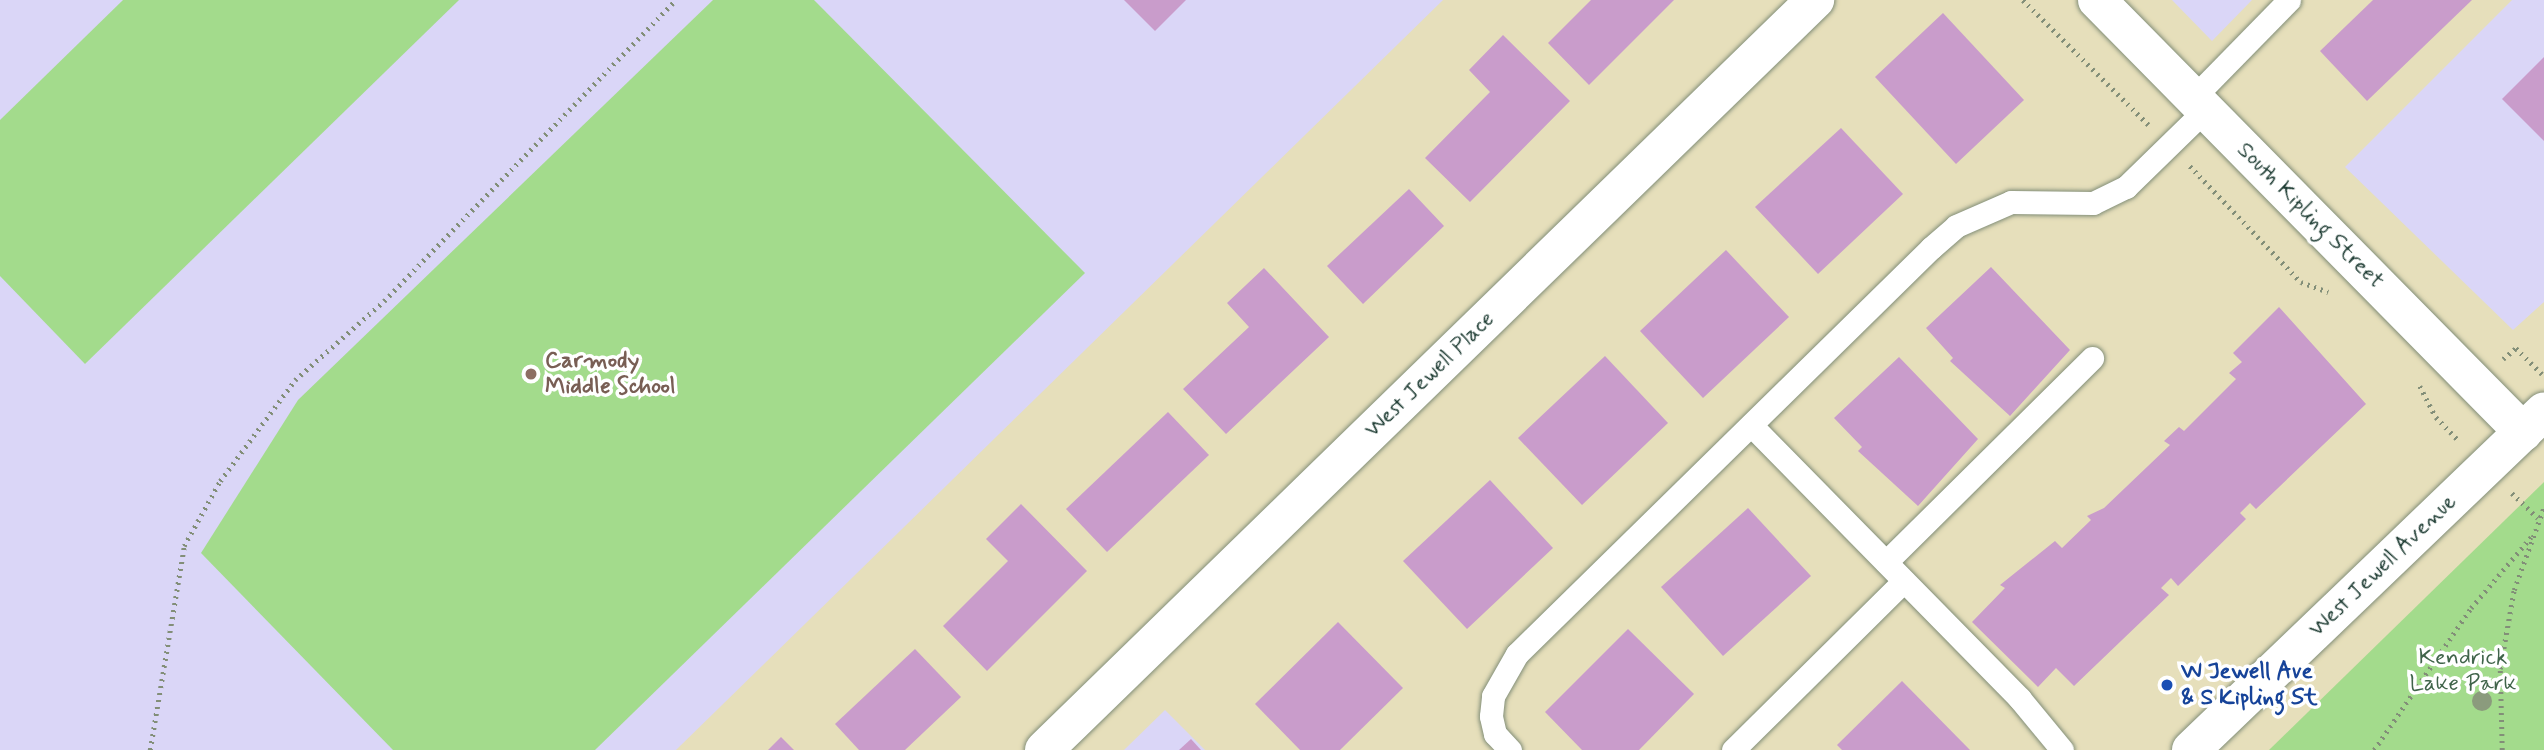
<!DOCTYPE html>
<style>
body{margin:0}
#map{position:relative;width:2544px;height:750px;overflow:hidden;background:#e6dfbb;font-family:Mynerve,sans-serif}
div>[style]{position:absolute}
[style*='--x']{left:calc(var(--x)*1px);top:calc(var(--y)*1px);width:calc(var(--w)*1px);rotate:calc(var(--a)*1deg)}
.built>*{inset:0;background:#dad6f7}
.green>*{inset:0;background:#a3db8c}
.building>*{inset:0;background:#c99ccb}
.path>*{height:4.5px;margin-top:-2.25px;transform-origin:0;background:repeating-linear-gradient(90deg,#828e78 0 2px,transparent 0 7px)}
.roads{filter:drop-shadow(0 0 2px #828e78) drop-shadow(0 0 2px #828e78)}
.service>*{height:23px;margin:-11.5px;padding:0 11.5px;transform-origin:11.5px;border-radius:11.5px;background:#fff}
.minor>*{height:38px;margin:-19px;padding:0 19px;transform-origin:19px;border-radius:19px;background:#fff}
.tertiary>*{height:38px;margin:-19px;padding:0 19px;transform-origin:19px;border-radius:19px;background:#fff}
.secondary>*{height:38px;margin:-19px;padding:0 19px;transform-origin:19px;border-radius:19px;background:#fff}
.trees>*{width:20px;height:20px;margin:-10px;border-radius:50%;background:#8b9b7d}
.dots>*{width:19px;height:19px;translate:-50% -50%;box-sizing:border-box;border:4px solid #fff;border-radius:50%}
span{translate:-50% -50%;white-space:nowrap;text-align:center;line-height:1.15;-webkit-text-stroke:7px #fff;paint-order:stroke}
.street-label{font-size:23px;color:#1f3d34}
.education-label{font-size:23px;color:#785e54;font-weight:700}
.left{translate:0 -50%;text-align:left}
.park-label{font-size:23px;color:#40644a}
.transit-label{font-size:23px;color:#164399;font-weight:700}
</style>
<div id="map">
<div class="built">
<div style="clip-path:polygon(0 0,1443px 0,676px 750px,0 750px)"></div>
<div style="clip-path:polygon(2172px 0,2252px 0,2212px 41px)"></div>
<div style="clip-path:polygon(2512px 0,2544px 0,2544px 302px,2513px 330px,2345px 167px)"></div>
<div style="clip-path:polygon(1165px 710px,1205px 750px,1124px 750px)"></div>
</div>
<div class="green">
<div style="clip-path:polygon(123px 0,459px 0,85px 364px,0 276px,0 120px)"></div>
<div style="clip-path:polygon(713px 0,814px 0,1085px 273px,595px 750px,393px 750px,201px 553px,298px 400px)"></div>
<div style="clip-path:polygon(2544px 482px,2544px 750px,2269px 750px)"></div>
</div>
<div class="building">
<div style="clip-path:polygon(1124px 0,1186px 0,1155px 31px)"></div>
<div style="clip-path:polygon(1591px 0,1674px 0,1589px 85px,1548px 43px)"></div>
<div style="clip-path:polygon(2373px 0,2472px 0,2367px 101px,2320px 51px)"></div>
<div style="clip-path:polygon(1943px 13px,2024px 100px,1956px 164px,1875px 77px)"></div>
<div style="clip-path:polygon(1503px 35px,1570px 101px,1470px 202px,1425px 158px,1490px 92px,1469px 70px)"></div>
<div style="clip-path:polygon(2544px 57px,2544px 141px,2502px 99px)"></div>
<div style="clip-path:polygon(1841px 128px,1903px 194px,1818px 274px,1755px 207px)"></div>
<div style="clip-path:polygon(1409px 189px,1444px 226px,1363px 304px,1327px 266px)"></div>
<div style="clip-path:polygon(1726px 250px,1789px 317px,1703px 398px,1640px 331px)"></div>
<div style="clip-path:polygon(1991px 267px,2070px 350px,2010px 416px,1950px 361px,1953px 358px,1926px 328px)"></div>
<div style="clip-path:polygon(1264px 268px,1329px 337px,1226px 434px,1183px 389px,1249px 327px,1227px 303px)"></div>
<div style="clip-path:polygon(2279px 307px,2366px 404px,2256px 509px,2250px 503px,2240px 513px,2246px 519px,2178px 586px,2171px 578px,2161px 588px,2169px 595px,2074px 686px,2056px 668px,2038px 687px,1972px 622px,2005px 588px,2000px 585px,2055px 541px,2062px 548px,2091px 520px,2087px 516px,2104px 508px,2170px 445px,2164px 441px,2179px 427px,2184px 431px,2236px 379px,2229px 373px,2242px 362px,2233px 353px)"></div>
<div style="clip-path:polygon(1605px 356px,1668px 423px,1582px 505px,1518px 438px)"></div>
<div style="clip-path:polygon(1899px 357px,1978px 439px,1918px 506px,1858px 451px,1862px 447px,1834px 418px)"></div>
<div style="clip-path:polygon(1168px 412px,1209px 455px,1107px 552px,1066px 509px)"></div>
<div style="clip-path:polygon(1490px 480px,1553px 548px,1467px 629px,1403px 561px)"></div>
<div style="clip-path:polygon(1021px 504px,1087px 571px,987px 671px,943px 626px,1008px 561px,986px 539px)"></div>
<div style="clip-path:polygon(1748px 508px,1811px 576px,1723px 656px,1661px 587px)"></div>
<div style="clip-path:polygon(1338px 622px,1403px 688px,1340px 750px,1300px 750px,1255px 704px)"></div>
<div style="clip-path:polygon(1628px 629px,1694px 694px,1639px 750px,1582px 750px,1545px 712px)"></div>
<div style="clip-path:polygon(915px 649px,961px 697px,905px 750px,859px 750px,835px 724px)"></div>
<div style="clip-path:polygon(1902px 681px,1970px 750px,1842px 750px,1837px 745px)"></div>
<div style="clip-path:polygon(781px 737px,794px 750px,768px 750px)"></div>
<div style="clip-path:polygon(1191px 739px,1201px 750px,1179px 750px)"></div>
</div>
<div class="path">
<div style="--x:2023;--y:0;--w:177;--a:44.8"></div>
<div style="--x:2190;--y:166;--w:161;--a:46.3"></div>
<div style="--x:2301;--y:282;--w:29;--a:20"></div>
<div style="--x:2503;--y:359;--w:17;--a:-40"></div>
<div style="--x:2516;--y:348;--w:37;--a:45"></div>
<div style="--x:2420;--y:386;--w:35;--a:63"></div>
<div style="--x:2436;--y:417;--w:33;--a:46"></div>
<div style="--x:2512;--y:493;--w:36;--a:44"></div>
<div style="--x:150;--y:750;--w:207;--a:-80.5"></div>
<div style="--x:184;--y:546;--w:74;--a:-61"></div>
<div style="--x:220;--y:481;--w:126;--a:-53.4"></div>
<div style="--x:295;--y:380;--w:119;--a:-41.6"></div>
<div style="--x:384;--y:301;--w:419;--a:-45.9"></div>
<div style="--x:2374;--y:750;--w:172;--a:-55.7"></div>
<div style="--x:2471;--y:608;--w:93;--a:-49.8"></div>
<div style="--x:2502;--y:750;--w:81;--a:-91.4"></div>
<div style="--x:2500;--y:669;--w:80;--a:-80"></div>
<div style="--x:2514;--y:590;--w:88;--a:-70.1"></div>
</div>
<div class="roads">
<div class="service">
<div style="--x:2193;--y:98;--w:137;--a:-45.6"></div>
<div style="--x:1751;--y:425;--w:384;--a:45.5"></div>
<div style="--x:2020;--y:699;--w:66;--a:50.5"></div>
<div style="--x:1886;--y:562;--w:290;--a:-44.7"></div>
<div style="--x:1510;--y:750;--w:22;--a:-133"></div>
<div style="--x:1495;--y:734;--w:18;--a:-103"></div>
<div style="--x:1491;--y:716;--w:20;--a:-84"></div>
<div style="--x:1493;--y:696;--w:48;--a:-60.3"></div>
<div style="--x:1517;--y:654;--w:580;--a:-44.44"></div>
<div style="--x:1931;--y:248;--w:33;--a:-41"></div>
<div style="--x:1956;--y:226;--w:60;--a:-23.6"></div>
<div style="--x:2011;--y:202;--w:82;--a:0.7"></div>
<div style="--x:2093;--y:203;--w:37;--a:-26"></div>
<div style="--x:2126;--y:187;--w:110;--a:-44.3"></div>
<div style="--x:1733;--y:750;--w:240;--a:-44.7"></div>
</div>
<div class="minor">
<div style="--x:1044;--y:750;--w:1076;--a:-44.21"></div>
</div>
<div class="tertiary">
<div style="--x:2097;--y:0;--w:607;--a:45.4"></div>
</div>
<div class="secondary">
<div style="--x:2191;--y:750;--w:489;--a:-43.8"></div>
</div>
</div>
<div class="trees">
<div style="left:2482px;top:701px"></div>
</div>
<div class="dots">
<div style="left:531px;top:374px;background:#8d6e63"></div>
<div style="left:2167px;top:685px;background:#1a4fb4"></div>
</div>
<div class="street-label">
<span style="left:2310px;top:216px;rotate:45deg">South Kipling Street</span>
<span style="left:1430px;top:375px;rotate:-44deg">West Jewell Place</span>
<span style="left:2383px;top:566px;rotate:-44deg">West Jewell Avenue</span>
</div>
<div class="education-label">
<span class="left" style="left:545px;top:374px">Carmody<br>Middle School</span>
</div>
<div class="park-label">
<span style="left:2463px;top:671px">Kendrick<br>Lake Park</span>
</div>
<div class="transit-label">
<span class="left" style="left:2181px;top:685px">W Jewell Ave<br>&amp; S Kipling St</span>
</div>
</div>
